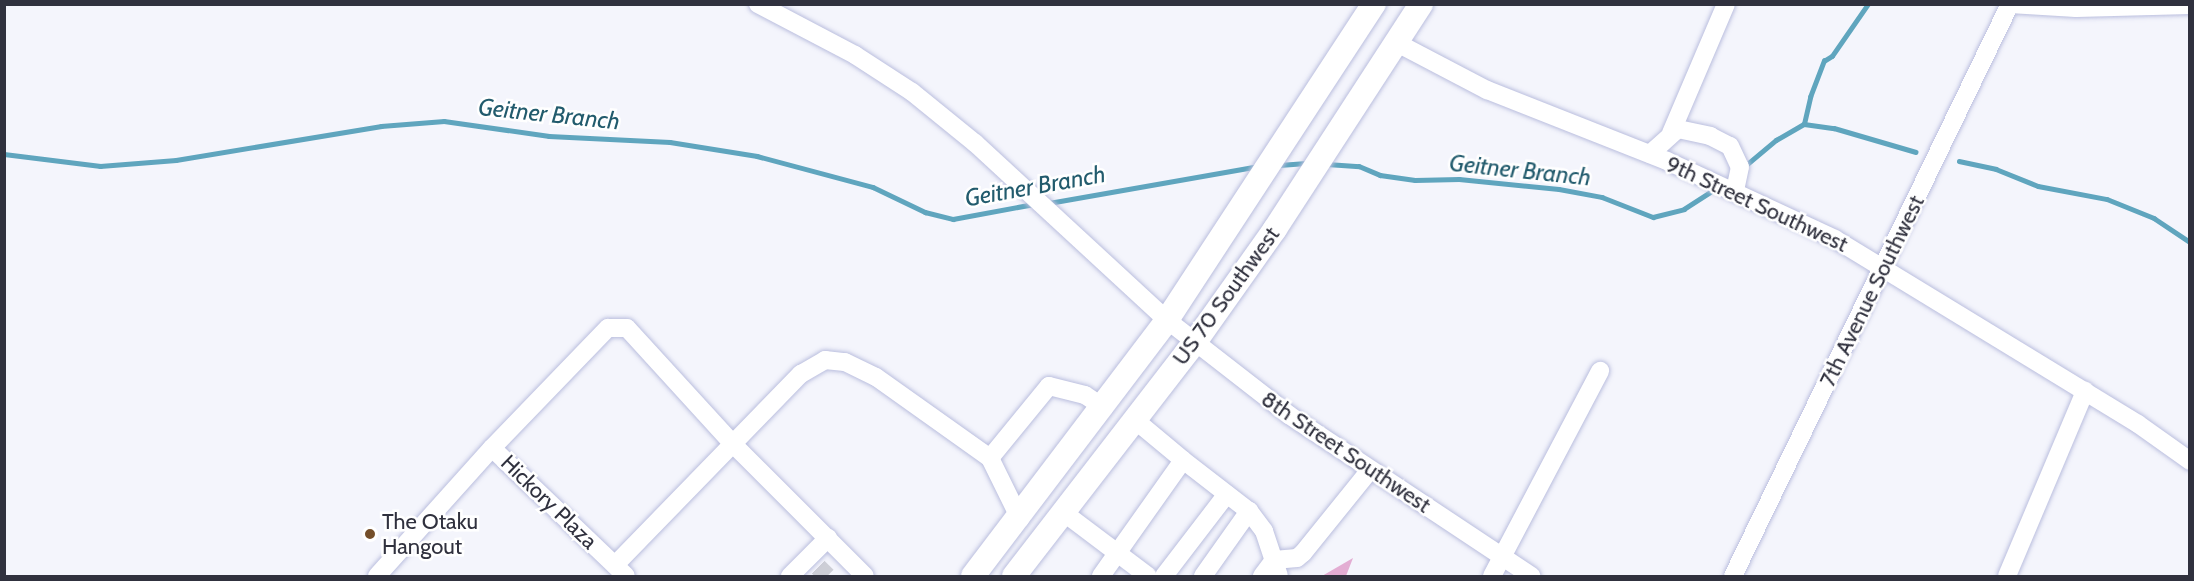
<!DOCTYPE html>
<style>
body{margin:0}
#map{position:relative;width:2194px;height:581px;overflow:hidden;background:#f4f5fc;font-family:Cabin,sans-serif}
div>[style]{position:absolute}
[style*='--x']{left:calc(var(--x)*1px);top:calc(var(--y)*1px);width:calc(var(--w)*1px);rotate:calc(var(--a)*1deg)}
.forest>*{inset:0;background:#e3add3}
.stream>*{height:4.5px;margin:-2.25px;padding:0 2.25px;transform-origin:2.25px;border-radius:2.25px;background:#5fa5be}
.minor-tunnel>*{height:18px;margin-top:-9px;transform-origin:0;background:repeating-linear-gradient(90deg,#cdced6 0 18px,transparent 0 27px)}
.roads{filter:drop-shadow(0 0 2px #babede) drop-shadow(0 0 2px #babede)}
.minor>*{height:18px;margin:-9px;padding:0 9px;transform-origin:9px;border-radius:9px;background:#fff}
.major>*{height:24px;margin:-12px;padding:0 12px;transform-origin:12px;border-radius:12px;background:#fff}
.dots>*{width:16px;height:16px;translate:-50% -50%;box-sizing:border-box;border:3px solid #fff;border-radius:50%}
span{translate:-50% -50%;white-space:nowrap;text-align:center;line-height:1.15;-webkit-text-stroke:5px #fff;paint-order:stroke}
.street-label{font-size:22px;color:#30313e}
.poi-label{font-size:22px;color:#30313e}
.left{translate:0 -50%;text-align:left}
.water-label{font-size:24px;color:#225b6d;font-style:italic}
.frame{position:absolute;inset:0;border:6px solid #30313e;pointer-events:none}
</style>
<div id="map">
<div class="forest">
<div style="clip-path:polygon(1353px 558px,1346px 576px,1322px 576px)"></div>
</div>
<div class="stream">
<div style="--x:1804;--y:124;--w:30;--a:8"></div>
<div style="--x:1834;--y:128;--w:85;--a:16.3"></div>
<div style="--x:4;--y:154;--w:97;--a:7.1"></div>
<div style="--x:100;--y:166;--w:76;--a:-4.5"></div>
<div style="--x:176;--y:160;--w:208;--a:-9.4"></div>
<div style="--x:381;--y:126;--w:63;--a:-4.5"></div>
<div style="--x:444;--y:121;--w:106;--a:8.1"></div>
<div style="--x:549;--y:136;--w:121;--a:2.8"></div>
<div style="--x:670;--y:142;--w:88;--a:9.1"></div>
<div style="--x:757;--y:156;--w:120;--a:15"></div>
<div style="--x:873;--y:187;--w:58;--a:25.7"></div>
<div style="--x:925;--y:212;--w:29;--a:14"></div>
<div style="--x:953;--y:219;--w:82;--a:-10.5"></div>
<div style="--x:1959;--y:161;--w:38;--a:12"></div>
<div style="--x:1996;--y:169;--w:45;--a:22"></div>
<div style="--x:2038;--y:186;--w:70;--a:10.7"></div>
<div style="--x:2107;--y:199;--w:51;--a:22"></div>
<div style="--x:2154;--y:218;--w:43;--a:33.7"></div>
<div style="--x:1327;--y:164;--w:32;--a:4"></div>
<div style="--x:1359;--y:166;--w:23;--a:23"></div>
<div style="--x:1380;--y:175;--w:35;--a:8"></div>
<div style="--x:1415;--y:180;--w:44;--a:-1.3"></div>
<div style="--x:1459;--y:179;--w:100;--a:5.7"></div>
<div style="--x:1559;--y:189;--w:44;--a:10.5"></div>
<div style="--x:1602;--y:197;--w:55;--a:21.4"></div>
<div style="--x:1653;--y:217;--w:32;--a:-14"></div>
<div style="--x:1684;--y:209;--w:37;--a:-33"></div>
<div style="--x:1279;--y:165;--w:31;--a:-4"></div>
<div style="--x:1745;--y:166;--w:40;--a:-40"></div>
<div style="--x:1776;--y:140;--w:32;--a:-30"></div>
<div style="--x:1804;--y:124;--w:28;--a:-77"></div>
<div style="--x:1810;--y:97;--w:39;--a:-69"></div>
<div style="--x:1824;--y:61;--w:9;--a:-32"></div>
<div style="--x:1832;--y:56;--w:63;--a:-55.3"></div>
<div style="--x:1049;--y:203;--w:213;--a:-10"></div>
</div>
<div class="minor-tunnel">
<div style="--x:818;--y:567;--w:13;--a:45"></div>
</div>
<div class="roads">
<div class="minor">
<div style="--x:758;--y:4;--w:110;--a:27.7"></div>
<div style="--x:855;--y:55;--w:68;--a:33"></div>
<div style="--x:912;--y:92;--w:81;--a:39"></div>
<div style="--x:975;--y:143;--w:261;--a:42.7"></div>
<div style="--x:1167;--y:320;--w:155;--a:37.9"></div>
<div style="--x:1289;--y:415;--w:291;--a:33.6"></div>
<div style="--x:1397;--y:43;--w:102;--a:27.6"></div>
<div style="--x:1487;--y:90;--w:193;--a:21.5"></div>
<div style="--x:1667;--y:161;--w:185;--a:24.9"></div>
<div style="--x:1835;--y:239;--w:355;--a:31.4"></div>
<div style="--x:2138;--y:424;--w:64;--a:35.4"></div>
<div style="--x:1671;--y:133;--w:140;--a:-66.9"></div>
<div style="--x:1650;--y:154;--w:38;--a:-42"></div>
<div style="--x:1678;--y:129;--w:33;--a:12"></div>
<div style="--x:1710;--y:136;--w:22;--a:27"></div>
<div style="--x:1730;--y:146;--w:23;--a:65"></div>
<div style="--x:1740;--y:167;--w:24;--a:102"></div>
<div style="--x:1135;--y:420;--w:62;--a:39.8"></div>
<div style="--x:492;--y:448;--w:167;--a:-46"></div>
<div style="--x:608;--y:328;--w:19;--a:0"></div>
<div style="--x:627;--y:328;--w:159;--a:47.6"></div>
<div style="--x:734;--y:445;--w:185;--a:45"></div>
<div style="--x:1063;--y:512;--w:106;--a:37"></div>
<div style="--x:1020;--y:519;--w:68;--a:-116.2"></div>
<div style="--x:990;--y:458;--w:93;--a:-50.7"></div>
<div style="--x:1049;--y:386;--w:37;--a:14"></div>
<div style="--x:1085;--y:395;--w:23;--a:34"></div>
<div style="--x:615;--y:565;--w:267;--a:-45.8"></div>
<div style="--x:801;--y:374;--w:28;--a:-30"></div>
<div style="--x:825;--y:360;--w:20;--a:6"></div>
<div style="--x:845;--y:362;--w:34;--a:26"></div>
<div style="--x:876;--y:377;--w:140;--a:35.4"></div>
<div style="--x:377;--y:576;--w:172;--a:-48.1"></div>
<div style="--x:492;--y:448;--w:185;--a:43.7"></div>
<div style="--x:790;--y:576;--w:54;--a:-45"></div>
<div style="--x:1101;--y:576;--w:142;--a:-54.7"></div>
<div style="--x:1183;--y:460;--w:83;--a:37.7"></div>
<div style="--x:1249;--y:511;--w:25;--a:53"></div>
<div style="--x:1264;--y:531;--w:47;--a:71.6"></div>
<div style="--x:1164;--y:576;--w:103;--a:-52.5"></div>
<div style="--x:1203;--y:576;--w:80;--a:-54.7"></div>
<div style="--x:1262;--y:576;--w:20;--a:-53"></div>
<div style="--x:1274;--y:560;--w:23;--a:-5"></div>
<div style="--x:1297;--y:558;--w:8;--a:-40"></div>
<div style="--x:1303;--y:553;--w:107;--a:-51.1"></div>
<div style="--x:1492;--y:576;--w:232;--a:-62.2"></div>
<div style="--x:1733;--y:576;--w:636;--a:-64.16"></div>
<div style="--x:2010;--y:4;--w:66;--a:3.5"></div>
<div style="--x:2076;--y:8;--w:114;--a:-1.5"></div>
<div style="--x:2007;--y:576;--w:201;--a:-67.1"></div>
</div>
<div class="major">
<div style="--x:973;--y:576;--w:321;--a:-52.8"></div>
<div style="--x:1167;--y:320;--w:378;--a:-56.8"></div>
<div style="--x:1014;--y:576;--w:296;--a:-52.3"></div>
<div style="--x:1195;--y:342;--w:138;--a:-54.7"></div>
<div style="--x:1275;--y:229;--w:268;--a:-57"></div>
</div>
</div>
<div class="dots">
<div style="left:370px;top:534px;background:#744e2a"></div>
</div>
<div class="street-label">
<span style="left:1757px;top:204px;rotate:25deg">9th Street Southwest</span>
<span style="left:1872px;top:291px;rotate:-64deg">7th Avenue Southwest</span>
<span style="left:1226px;top:296px;rotate:-54deg">US 70 Southwest</span>
<span style="left:1346px;top:452px;rotate:34deg">8th Street Southwest</span>
<span style="left:549px;top:502px;rotate:44deg">Hickory Plaza</span>
</div>
<div class="poi-label">
<span class="left" style="left:382px;top:534px">The Otaku<br>Hangout</span>
</div>
<div class="water-label">
<span style="left:549px;top:114px;rotate:6deg">Geitner Branch</span>
<span style="left:1520px;top:170px;rotate:6deg">Geitner Branch</span>
<span style="left:1035px;top:186px;rotate:-10deg">Geitner Branch</span>
</div>
<div class="frame"></div>
</div>
